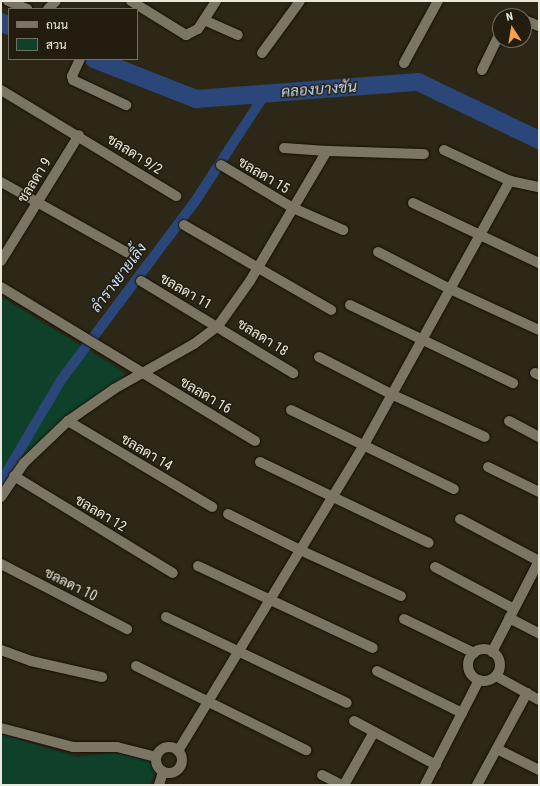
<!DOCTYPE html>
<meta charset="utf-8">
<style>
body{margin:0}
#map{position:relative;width:540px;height:786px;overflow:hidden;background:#2c2717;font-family:"Roboto Condensed",Sarabun,sans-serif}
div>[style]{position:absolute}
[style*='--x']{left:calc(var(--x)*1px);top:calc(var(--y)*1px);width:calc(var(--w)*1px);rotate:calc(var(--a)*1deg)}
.green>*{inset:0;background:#0f402a}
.canal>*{height:10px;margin:-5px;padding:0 5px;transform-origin:5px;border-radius:5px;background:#2b4779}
.river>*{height:18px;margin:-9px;padding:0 9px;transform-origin:9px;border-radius:9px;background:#2b4779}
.roads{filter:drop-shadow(0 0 1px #141003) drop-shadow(0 0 1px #141003)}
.street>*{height:10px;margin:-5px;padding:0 5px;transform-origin:5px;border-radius:5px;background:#7b7564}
.street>.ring{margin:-5px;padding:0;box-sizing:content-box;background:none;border:10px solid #7b7564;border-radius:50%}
span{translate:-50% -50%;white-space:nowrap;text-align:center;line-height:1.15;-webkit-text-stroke:3px #221d0e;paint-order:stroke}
.street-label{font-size:14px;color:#ebe8de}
.water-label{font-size:15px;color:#cbdefe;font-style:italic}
.frame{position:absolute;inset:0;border:2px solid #ebe8de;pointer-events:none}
.legend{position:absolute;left:8px;top:8px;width:130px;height:52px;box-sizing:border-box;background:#221d0e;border:1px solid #726e61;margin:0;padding:5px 7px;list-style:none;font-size:12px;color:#ebe8de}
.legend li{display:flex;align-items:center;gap:8px;height:20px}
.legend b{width:20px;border:1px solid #726e61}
.north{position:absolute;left:492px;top:8px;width:40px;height:40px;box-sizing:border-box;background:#221d0e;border:1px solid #726e61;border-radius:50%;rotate:348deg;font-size:11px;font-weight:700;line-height:16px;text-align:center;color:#ebe8de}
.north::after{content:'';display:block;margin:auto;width:14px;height:18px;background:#f8a14a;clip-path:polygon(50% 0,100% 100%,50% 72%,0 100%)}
</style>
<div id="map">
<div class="green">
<div style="clip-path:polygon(1px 297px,124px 372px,124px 378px,26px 453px,1px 485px)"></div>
<div style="clip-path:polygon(1px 734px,77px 757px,112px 753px,148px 755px,155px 768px,153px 777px,150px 785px,1px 785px)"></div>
</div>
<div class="canal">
<div style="--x:1;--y:482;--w:118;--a:-59.5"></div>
<div style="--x:61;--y:380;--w:221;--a:-53.1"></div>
<div style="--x:194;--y:203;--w:130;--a:-56.9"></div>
</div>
<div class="river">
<div style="--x:1;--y:22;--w:9;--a:27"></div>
<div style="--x:94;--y:59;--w:110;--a:21.4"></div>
<div style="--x:196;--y:99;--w:223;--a:-4.4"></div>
<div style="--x:418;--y:82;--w:134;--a:25.6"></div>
</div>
<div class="roads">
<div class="street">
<div style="--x:8;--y:1;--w:21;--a:23"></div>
<div style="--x:131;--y:1;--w:65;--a:31.7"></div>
<div style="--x:186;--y:35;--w:13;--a:-27"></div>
<div style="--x:198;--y:29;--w:33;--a:-57"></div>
<div style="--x:48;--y:9;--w:11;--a:-45"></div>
<div style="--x:204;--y:20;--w:37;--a:24"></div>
<div style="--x:524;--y:20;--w:16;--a:22"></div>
<div style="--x:262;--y:53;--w:64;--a:-53.8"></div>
<div style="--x:80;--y:59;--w:19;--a:115"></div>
<div style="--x:72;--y:76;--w:4;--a:76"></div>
<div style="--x:73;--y:80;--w:59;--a:25.3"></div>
<div style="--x:404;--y:63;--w:71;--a:-61.3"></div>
<div style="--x:482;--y:70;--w:41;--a:-64.1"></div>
<div style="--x:1;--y:90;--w:205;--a:31.2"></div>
<div style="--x:284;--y:148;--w:43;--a:4"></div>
<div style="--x:444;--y:150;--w:73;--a:25.2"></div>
<div style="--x:510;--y:181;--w:30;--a:12"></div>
<div style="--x:221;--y:165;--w:84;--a:30.8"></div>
<div style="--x:293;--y:208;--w:55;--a:23.7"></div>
<div style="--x:1;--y:182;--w:145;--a:29.2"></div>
<div style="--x:413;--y:203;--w:140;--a:25.5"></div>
<div style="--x:184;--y:225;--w:170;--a:30"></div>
<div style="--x:378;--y:252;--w:81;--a:27.2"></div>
<div style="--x:450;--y:289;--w:98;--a:24.7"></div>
<div style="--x:1;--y:261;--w:148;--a:-58.2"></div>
<div style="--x:141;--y:281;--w:178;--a:31.2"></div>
<div style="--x:1;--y:287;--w:297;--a:31.2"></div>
<div style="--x:350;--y:305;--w:181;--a:25.6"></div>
<div style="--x:319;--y:357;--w:81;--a:27.2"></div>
<div style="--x:391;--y:394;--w:103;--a:24.6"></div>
<div style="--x:535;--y:373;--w:4;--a:27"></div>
<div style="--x:291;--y:410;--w:181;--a:25.9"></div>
<div style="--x:68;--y:421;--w:168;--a:30.8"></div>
<div style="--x:509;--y:421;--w:34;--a:28"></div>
<div style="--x:260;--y:462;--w:187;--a:25.6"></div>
<div style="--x:488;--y:467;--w:57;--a:26.1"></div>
<div style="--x:14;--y:476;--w:186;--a:31.4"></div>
<div style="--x:1;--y:497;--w:41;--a:-55.9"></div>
<div style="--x:24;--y:463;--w:61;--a:-43.7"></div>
<div style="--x:68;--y:421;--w:56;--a:-34.8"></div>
<div style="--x:114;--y:389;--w:92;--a:-29.4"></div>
<div style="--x:194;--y:344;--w:30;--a:-37"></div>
<div style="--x:218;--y:326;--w:55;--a:-54.6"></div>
<div style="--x:250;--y:281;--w:151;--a:-59.4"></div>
<div style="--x:327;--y:151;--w:97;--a:1.8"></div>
<div style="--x:228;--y:514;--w:80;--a:26.6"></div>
<div style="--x:300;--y:550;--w:111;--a:24.5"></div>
<div style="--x:460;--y:519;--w:89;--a:28"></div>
<div style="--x:1;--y:564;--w:142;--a:27.3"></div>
<div style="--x:198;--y:566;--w:193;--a:25.1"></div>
<div style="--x:435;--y:567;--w:89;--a:28"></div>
<div style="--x:166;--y:617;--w:200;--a:25.4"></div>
<div style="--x:509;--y:618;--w:34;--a:27"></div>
<div style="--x:404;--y:619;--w:78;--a:25.9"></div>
<div class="ring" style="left:468px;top:649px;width:22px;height:22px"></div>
<div style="--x:1;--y:650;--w:32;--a:20"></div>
<div style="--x:31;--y:661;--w:73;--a:12.7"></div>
<div style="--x:492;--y:652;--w:102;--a:-62.7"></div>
<div style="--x:136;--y:666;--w:190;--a:26.3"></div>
<div style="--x:377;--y:671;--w:95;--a:26.3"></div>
<div style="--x:496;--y:676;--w:49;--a:29.2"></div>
<div style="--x:354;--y:721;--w:93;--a:28.2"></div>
<div style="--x:1;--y:728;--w:74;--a:14.8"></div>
<div style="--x:73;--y:747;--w:44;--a:0"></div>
<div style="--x:117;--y:747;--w:40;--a:14.4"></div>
<div class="ring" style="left:156px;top:747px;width:16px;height:16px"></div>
<div style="--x:497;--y:749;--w:47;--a:26.6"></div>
<div style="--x:178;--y:751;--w:358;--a:-58.7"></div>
<div style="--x:364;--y:445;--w:302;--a:-61.1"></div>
<div style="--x:322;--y:775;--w:22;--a:27"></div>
<div style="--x:159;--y:785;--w:14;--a:-73"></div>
<div style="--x:344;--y:785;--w:61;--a:-60.5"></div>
<div style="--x:425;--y:785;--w:118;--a:-62.8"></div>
<div style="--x:477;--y:785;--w:105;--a:-61.5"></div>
</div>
</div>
<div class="street-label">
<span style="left:135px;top:154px;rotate:32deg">ชลลดา 9/2</span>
<span style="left:264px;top:175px;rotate:31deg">ชลลดา 15</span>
<span style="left:34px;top:180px;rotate:-58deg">ชลลดา 9</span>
<span style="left:186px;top:291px;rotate:30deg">ชลลดา 11</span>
<span style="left:263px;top:337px;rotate:32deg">ชลลดา 18</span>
<span style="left:206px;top:395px;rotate:31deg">ชลลดา 16</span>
<span style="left:147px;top:452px;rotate:31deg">ชลลดา 14</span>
<span style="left:101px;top:513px;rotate:31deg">ชลลดา 12</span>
<span style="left:71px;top:584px;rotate:27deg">ชลลดา 10</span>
</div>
<div class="water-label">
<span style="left:319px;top:90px;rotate:-4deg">คลองบางชัน</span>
<span style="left:119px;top:278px;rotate:-53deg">ลำรางยายเลิ้ง</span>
</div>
<div class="frame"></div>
<ul class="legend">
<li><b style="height:5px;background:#7b7564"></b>ถนน</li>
<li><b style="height:11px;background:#0f402a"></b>สวน</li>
</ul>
<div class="north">N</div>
</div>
